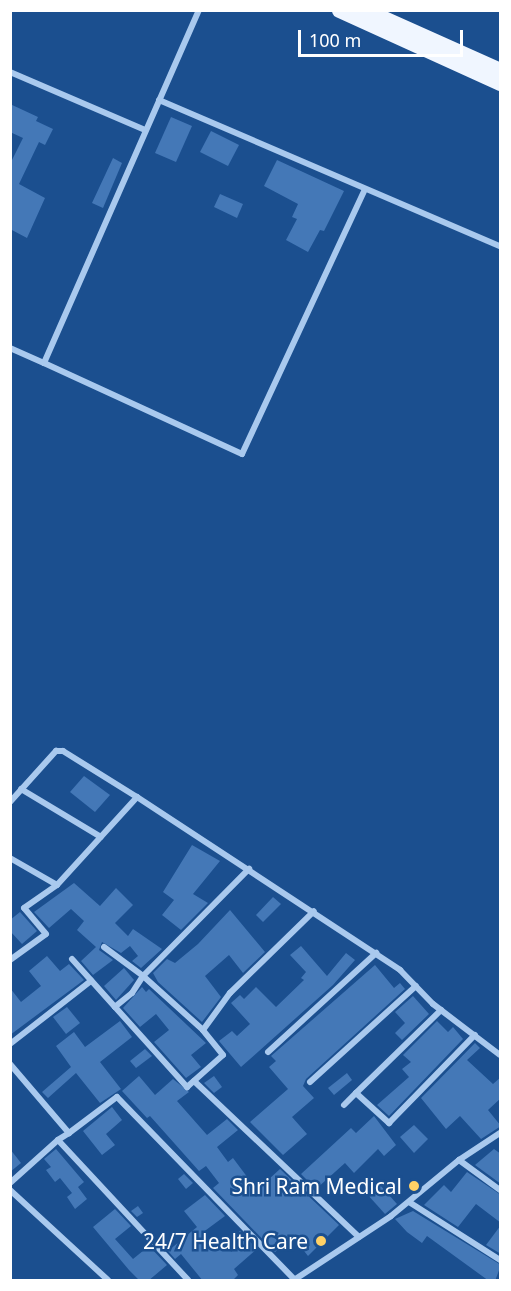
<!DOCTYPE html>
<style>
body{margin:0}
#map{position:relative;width:511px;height:1291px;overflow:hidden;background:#1b4f8f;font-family:"Noto Sans",sans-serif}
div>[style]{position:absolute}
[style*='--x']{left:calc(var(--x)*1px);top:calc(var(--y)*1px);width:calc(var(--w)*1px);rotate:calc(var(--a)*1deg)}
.building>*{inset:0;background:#4478b7}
.minor>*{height:6px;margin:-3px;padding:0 3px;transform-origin:3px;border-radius:3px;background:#a9c9ee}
.primary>*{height:15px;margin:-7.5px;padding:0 7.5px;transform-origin:7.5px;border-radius:7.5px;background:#f0f6ff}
.dots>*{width:16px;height:16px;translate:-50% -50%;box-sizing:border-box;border:3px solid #1b4f8f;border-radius:50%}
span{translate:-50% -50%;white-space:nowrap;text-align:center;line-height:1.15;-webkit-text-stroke:5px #1b4f8f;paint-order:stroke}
.poi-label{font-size:21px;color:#fff}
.right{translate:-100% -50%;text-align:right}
.frame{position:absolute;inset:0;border:12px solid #fff;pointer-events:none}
.scale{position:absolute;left:298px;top:30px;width:165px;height:27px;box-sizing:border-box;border:3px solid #fff;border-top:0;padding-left:8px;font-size:18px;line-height:21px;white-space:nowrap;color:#fff;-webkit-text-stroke:4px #1b4f8f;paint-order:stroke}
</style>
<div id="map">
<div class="building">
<div style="clip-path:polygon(10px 104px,38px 117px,36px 121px,53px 129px,45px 145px,39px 142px,19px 184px,45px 198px,27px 238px,10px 229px,10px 164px,23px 138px,10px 132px)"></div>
<div style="clip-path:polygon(171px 117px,192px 126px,176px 162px,155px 153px)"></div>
<div style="clip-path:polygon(211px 131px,239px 145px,228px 166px,200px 152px)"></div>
<div style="clip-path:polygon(113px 158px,122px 163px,103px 208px,92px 203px)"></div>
<div style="clip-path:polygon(277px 160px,344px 191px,324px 231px,320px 230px,308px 252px,286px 240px,297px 219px,292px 217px,298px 204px,264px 186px)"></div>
<div style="clip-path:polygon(220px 194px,243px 204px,237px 218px,214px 207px)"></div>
<div style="clip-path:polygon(84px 776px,110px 795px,95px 812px,70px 792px)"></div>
<div style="clip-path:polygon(192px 845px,220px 861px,193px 894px,208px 903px,181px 930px,162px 915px,174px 900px,163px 892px)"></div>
<div style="clip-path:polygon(74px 883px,100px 906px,116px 888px,133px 905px,115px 923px,128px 936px,133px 929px,162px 949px,141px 968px,132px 961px,138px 956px,130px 946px,121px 953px,102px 942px,99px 950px,113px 960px,93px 975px,81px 961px,96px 947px,77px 930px,84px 921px,71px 909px,49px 928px,34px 912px)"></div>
<div style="clip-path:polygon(273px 897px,281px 904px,263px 922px,256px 915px)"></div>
<div style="clip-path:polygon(230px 910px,265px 952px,243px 973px,229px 955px,205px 976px,221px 997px,202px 1022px,158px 982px,153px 973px,167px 959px,175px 963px,198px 944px)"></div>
<div style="clip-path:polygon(20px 912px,37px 931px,22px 944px,10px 931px,10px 920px)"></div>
<div style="clip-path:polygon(301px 946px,327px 976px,346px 953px,355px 960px,333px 985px,241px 1067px,219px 1041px,232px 1031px,237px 1036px,250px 1024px,231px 1003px,240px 995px,244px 999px,256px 987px,276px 1007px,304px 980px,301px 978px,306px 972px,290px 955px)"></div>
<div style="clip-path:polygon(47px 956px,60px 971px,69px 964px,84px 980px,10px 1035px,10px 988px,21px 1002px,41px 986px,29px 971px)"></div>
<div style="clip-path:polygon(375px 965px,394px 988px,400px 983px,405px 989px,306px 1079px,303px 1086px,314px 1098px,292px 1117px,307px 1134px,283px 1155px,250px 1122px,288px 1089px,269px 1067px,276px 1061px,271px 1056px)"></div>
<div style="clip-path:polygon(124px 968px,134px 980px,116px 1000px,104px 986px)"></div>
<div style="clip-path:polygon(142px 987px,146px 992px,149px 989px,206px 1043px,191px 1055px,201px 1067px,186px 1078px,154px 1042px,169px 1030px,156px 1014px,140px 1027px,123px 1008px)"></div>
<div style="clip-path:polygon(413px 996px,429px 1014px,402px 1040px,395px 1033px,405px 1023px,395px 1012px)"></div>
<div style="clip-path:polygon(67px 1007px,80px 1023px,66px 1034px,53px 1017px)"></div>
<div style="clip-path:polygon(120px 1021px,132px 1037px,100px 1062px,121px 1089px,100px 1103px,76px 1073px,48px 1098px,42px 1092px,71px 1067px,56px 1046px,74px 1032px,85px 1047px)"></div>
<div style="clip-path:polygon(437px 1021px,448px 1032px,453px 1027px,463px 1039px,389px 1116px,377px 1105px,409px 1077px,402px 1069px,411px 1062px,403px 1055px)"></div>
<div style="clip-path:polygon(475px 1043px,480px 1048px,467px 1060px,493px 1084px,501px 1077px,501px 1098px,488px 1110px,501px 1126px,481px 1139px,460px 1116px,446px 1129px,421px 1098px)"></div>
<div style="clip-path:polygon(145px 1049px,152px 1056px,136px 1068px,130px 1061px)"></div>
<div style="clip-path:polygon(347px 1073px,352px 1080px,334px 1095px,328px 1088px)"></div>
<div style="clip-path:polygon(139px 1076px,155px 1095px,173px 1079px,189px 1092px,177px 1101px,207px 1135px,227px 1119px,238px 1130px,217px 1147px,228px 1162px,233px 1158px,257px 1190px,280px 1169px,339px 1225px,308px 1256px,293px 1237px,275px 1252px,213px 1188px,219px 1183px,206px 1166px,199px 1171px,150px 1116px,147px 1118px,122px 1091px)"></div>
<div style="clip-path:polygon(214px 1076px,222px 1087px,214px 1093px,204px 1083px)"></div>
<div style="clip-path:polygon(112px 1107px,122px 1120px,106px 1134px,115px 1145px,102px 1155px,83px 1131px)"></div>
<div style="clip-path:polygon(374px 1116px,396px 1145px,384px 1156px,378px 1149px,354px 1173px,345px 1163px,316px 1189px,301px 1174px,351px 1128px,356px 1133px)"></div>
<div style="clip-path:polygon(414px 1125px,428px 1139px,414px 1153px,400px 1137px)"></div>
<div style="clip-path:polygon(10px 1149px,21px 1163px,10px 1172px)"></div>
<div style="clip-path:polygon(56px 1149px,84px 1182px,78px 1187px,87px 1199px,75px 1209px,67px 1197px,72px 1193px,60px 1178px,55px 1182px,46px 1170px,51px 1167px,44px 1159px)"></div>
<div style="clip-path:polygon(494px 1149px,501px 1154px,501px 1184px,475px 1165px)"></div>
<div style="clip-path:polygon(467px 1172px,501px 1195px,501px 1223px,476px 1204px,458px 1227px,424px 1205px,444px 1185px,451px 1192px)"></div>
<div style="clip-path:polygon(184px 1174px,193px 1183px,186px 1189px,178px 1179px)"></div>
<div style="clip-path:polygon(379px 1184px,397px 1204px,385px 1214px,367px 1194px)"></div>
<div style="clip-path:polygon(205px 1195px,225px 1216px,202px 1233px,217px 1251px,240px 1231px,257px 1249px,234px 1269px,238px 1275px,232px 1281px,203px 1281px,181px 1254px,175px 1259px,168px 1251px,197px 1227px,184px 1211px)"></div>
<div style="clip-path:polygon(138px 1206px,143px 1213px,137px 1217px,131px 1211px)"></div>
<div style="clip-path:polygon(115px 1209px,131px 1226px,115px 1239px,133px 1259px,149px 1246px,167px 1265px,148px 1281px,140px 1281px,129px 1270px,93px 1227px)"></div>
<div style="clip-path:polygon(413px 1211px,501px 1265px,495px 1281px,489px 1281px,427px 1236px,422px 1243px,407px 1232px,395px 1219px)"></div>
<div style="clip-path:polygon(501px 1225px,501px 1254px,486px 1245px)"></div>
</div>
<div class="minor">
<div style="--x:10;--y:72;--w:147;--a:23.2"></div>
<div style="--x:159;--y:100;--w:371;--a:23.2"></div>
<div style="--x:10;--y:348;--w:37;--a:24"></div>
<div style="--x:44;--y:363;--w:386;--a:-66.3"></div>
<div style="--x:44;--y:363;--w:218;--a:24.7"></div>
<div style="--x:242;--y:454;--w:292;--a:-65.1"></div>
<div style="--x:21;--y:789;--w:93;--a:31"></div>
<div style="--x:10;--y:802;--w:69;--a:-48"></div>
<div style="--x:56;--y:751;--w:7;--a:0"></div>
<div style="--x:63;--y:751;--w:87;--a:31.9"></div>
<div style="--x:10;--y:858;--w:54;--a:29.9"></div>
<div style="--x:57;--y:885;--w:119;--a:-47.7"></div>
<div style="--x:137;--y:797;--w:315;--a:33.3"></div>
<div style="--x:400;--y:970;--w:47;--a:45.9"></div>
<div style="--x:433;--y:1004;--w:84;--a:37.3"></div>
<div style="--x:104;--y:947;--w:49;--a:36.6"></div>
<div style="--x:143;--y:976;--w:20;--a:123"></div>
<div style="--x:132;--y:993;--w:22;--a:141"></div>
<div style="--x:115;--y:1007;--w:108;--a:48"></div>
<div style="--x:187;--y:1087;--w:48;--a:-41.6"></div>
<div style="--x:223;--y:1055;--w:32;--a:-129"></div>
<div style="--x:203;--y:1030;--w:46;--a:-53.9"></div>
<div style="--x:230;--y:993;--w:117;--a:-44.3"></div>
<div style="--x:72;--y:959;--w:64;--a:48.1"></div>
<div style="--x:10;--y:960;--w:44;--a:-35.8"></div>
<div style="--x:46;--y:934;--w:34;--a:-130"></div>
<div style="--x:24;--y:908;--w:40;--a:-34.9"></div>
<div style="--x:203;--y:1030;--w:81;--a:-138"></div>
<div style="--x:143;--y:976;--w:151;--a:-45.3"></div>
<div style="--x:10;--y:1044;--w:103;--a:-37.9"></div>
<div style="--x:268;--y:1052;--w:147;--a:-42.5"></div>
<div style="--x:10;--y:1064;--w:91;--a:49.5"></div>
<div style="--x:69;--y:1133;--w:13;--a:148"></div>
<div style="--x:58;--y:1140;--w:191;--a:47.1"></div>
<div style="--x:194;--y:1081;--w:227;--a:43.4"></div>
<div style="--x:310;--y:1082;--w:143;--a:-42.2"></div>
<div style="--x:356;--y:1093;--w:119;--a:-44.3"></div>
<div style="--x:344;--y:1105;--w:17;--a:-45"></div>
<div style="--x:356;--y:1093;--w:45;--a:42.3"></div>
<div style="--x:389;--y:1123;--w:123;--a:-45.7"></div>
<div style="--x:69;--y:1133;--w:60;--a:-36.9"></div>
<div style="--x:117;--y:1097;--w:255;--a:45.8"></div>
<div style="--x:459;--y:1160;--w:51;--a:36.2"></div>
<div style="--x:10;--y:1183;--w:64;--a:-41.9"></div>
<div style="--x:10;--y:1190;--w:133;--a:42.6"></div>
<div style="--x:409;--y:1202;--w:108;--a:32.5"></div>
<div style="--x:294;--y:1280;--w:116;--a:-33.4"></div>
<div style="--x:391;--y:1216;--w:88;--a:-39.5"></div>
<div style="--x:459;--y:1160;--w:49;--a:-33.4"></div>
</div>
<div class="primary">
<div style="--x:339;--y:10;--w:177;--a:24.4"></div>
<div style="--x:366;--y:10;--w:147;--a:24.1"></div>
</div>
<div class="dots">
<div style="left:414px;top:1186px;background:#ffd166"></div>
<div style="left:321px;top:1241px;background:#ffd166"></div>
</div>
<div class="poi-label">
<span class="right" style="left:402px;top:1186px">Shri Ram Medical</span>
<span class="right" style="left:308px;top:1241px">24/7 Health Care</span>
</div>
<div class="frame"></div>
<div class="scale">100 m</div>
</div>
